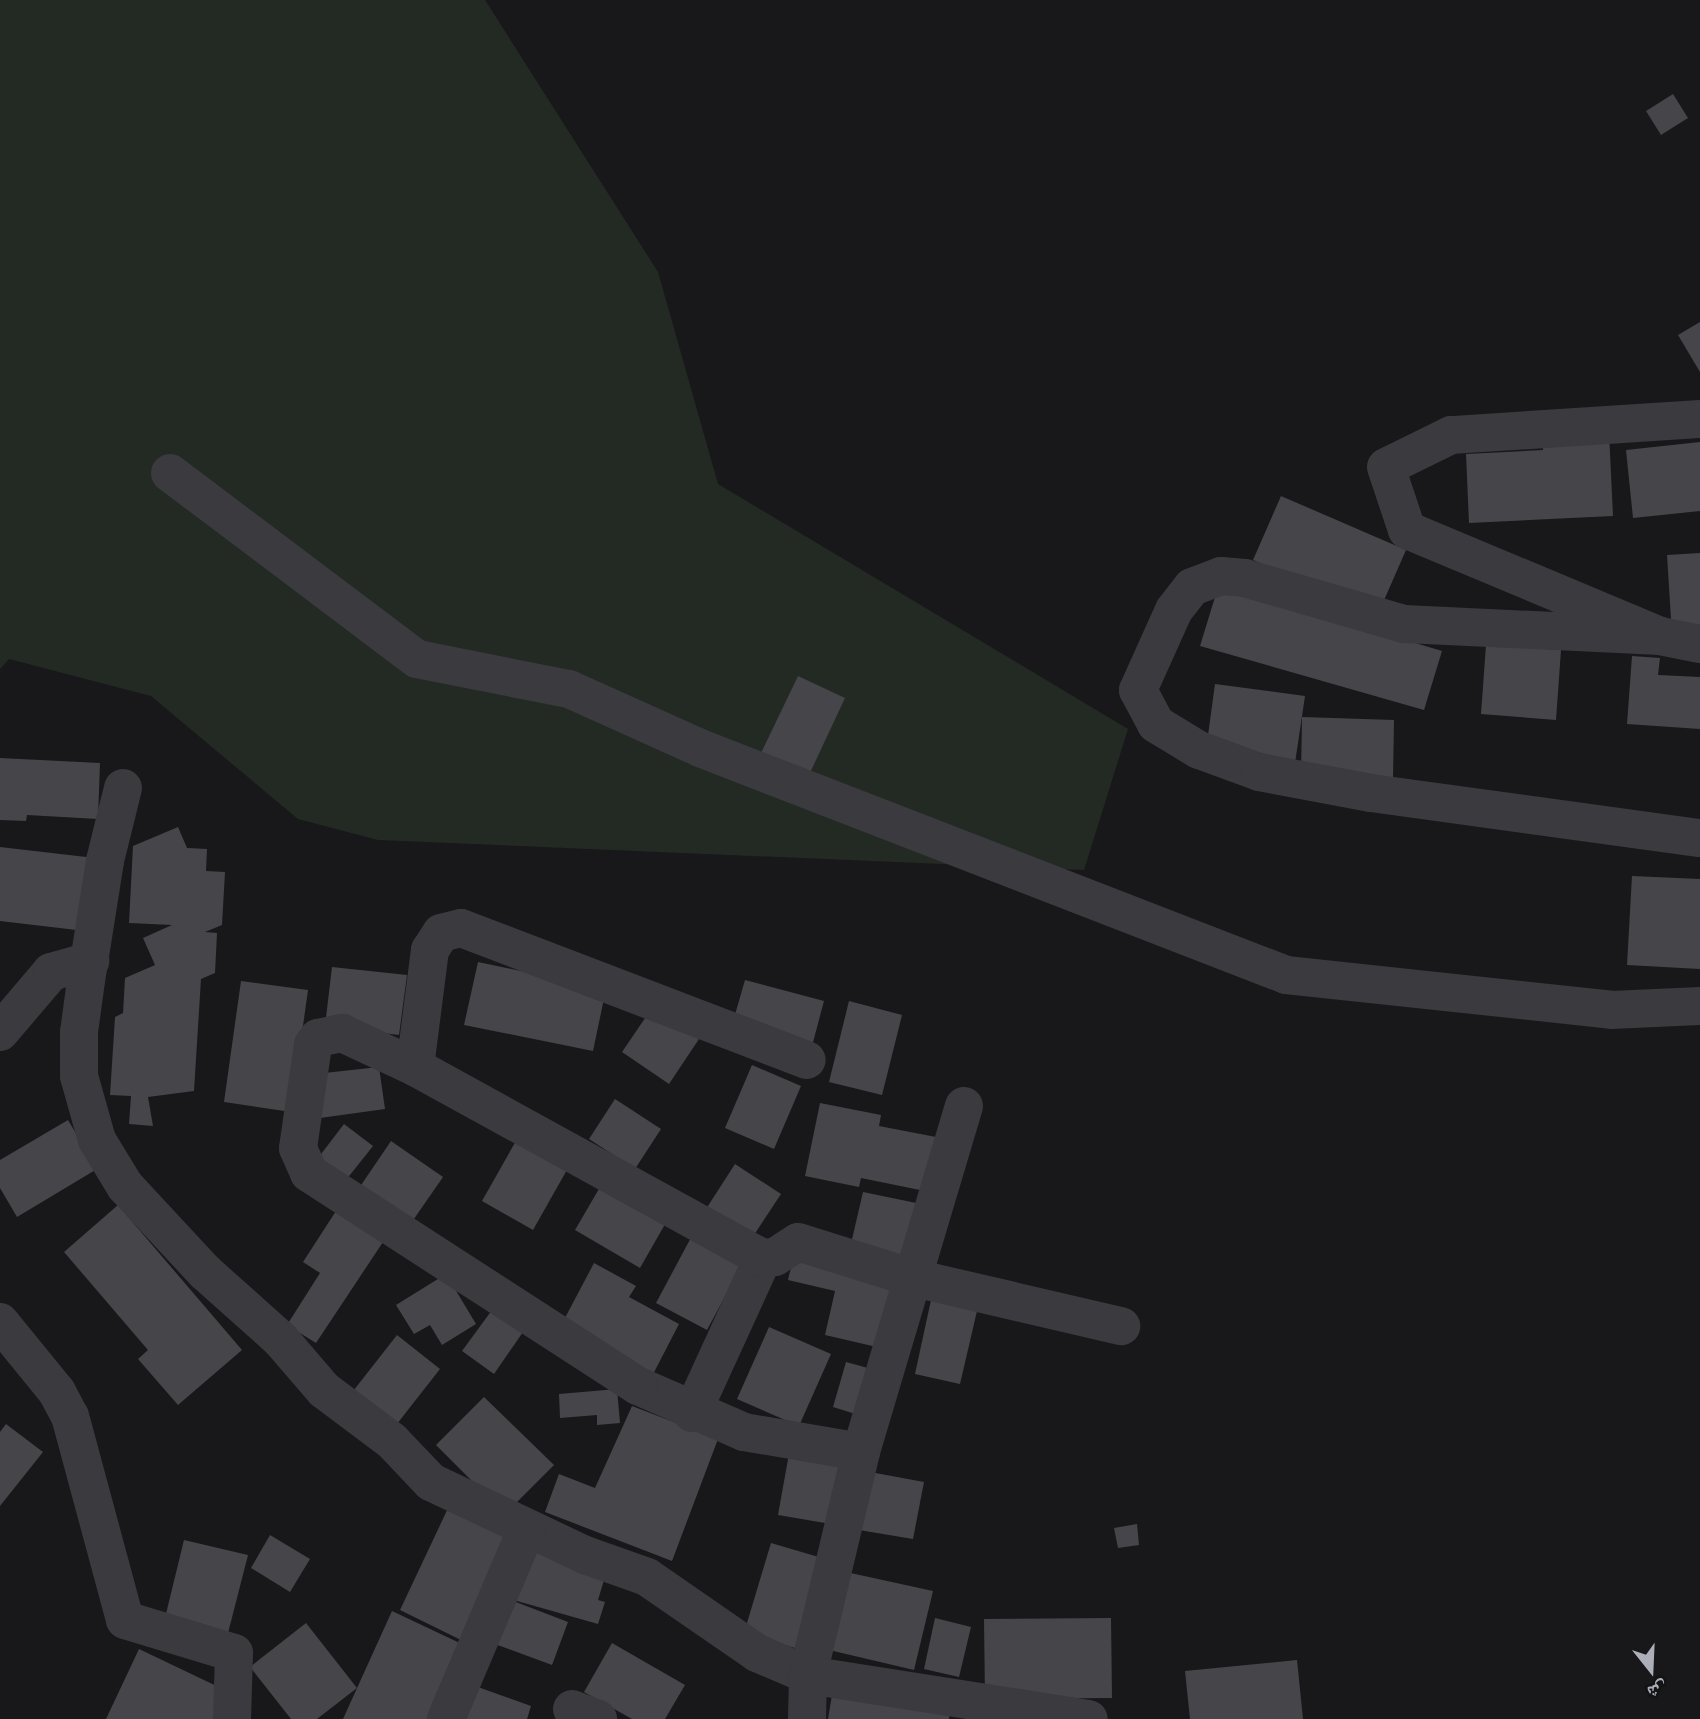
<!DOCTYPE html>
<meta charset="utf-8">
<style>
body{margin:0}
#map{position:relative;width:1700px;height:1719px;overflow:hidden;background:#18181a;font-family:"Work Sans","Noto Naskh Arabic",sans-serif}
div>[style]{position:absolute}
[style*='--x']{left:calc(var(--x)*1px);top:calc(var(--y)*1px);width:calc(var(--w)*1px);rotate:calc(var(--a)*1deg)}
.green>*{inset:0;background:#232a24}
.building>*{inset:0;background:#46454a}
.minor>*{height:38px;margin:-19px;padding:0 19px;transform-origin:19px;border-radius:19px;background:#3a3a3f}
span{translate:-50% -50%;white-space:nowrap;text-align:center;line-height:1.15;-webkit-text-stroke:5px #131315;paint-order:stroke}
.north{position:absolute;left:1616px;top:1635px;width:70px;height:70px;-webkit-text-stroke:5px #131315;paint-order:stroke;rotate:162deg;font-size:19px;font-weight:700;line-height:28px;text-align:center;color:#acafb9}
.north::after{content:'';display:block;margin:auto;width:24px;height:32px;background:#acafb9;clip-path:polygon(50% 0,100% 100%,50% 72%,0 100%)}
</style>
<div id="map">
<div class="green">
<div style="clip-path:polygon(0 0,485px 0,658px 272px,718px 484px,1128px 729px,1084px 870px,378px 840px,298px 819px,151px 696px,9px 659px,0 669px)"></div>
</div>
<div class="building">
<div style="clip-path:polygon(1673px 94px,1688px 118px,1661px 135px,1646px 111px)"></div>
<div style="clip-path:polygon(1700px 322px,1700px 372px,1678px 335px)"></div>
<div style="clip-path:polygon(1609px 432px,1613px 516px,1469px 523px,1466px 454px,1543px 450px,1542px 436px)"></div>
<div style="clip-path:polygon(1700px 442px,1700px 511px,1633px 518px,1626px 450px)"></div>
<div style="clip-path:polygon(1281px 496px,1406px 550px,1378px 614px,1253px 560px)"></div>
<div style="clip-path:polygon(1700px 553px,1700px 633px,1672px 635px,1667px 555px)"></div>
<div style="clip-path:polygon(1219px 584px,1442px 651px,1424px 710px,1200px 646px)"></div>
<div style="clip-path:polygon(1486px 645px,1561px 650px,1556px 720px,1481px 714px)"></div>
<div style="clip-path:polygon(1632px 656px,1660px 658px,1658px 675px,1700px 677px,1700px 729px,1627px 724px)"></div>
<div style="clip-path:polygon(798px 676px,845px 698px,809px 775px,761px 753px)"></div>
<div style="clip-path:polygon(1215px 684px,1305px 696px,1295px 763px,1206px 750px)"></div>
<div style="clip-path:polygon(1302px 717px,1394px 720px,1393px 778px,1301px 776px)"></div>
<div style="clip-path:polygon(0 758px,100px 763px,98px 819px,27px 815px,26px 821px,0 820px)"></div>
<div style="clip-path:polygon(178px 827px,187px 848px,207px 849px,206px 871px,225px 872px,222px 925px,205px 932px,217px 933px,215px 973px,201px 979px,194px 1091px,148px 1097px,153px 1126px,129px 1124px,131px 1096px,110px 1095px,115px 1017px,123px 1013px,125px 978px,155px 965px,143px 938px,172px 925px,129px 923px,133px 846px)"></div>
<div style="clip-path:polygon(0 847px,95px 858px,85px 931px,0 921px)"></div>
<div style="clip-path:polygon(1632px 876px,1700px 879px,1700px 969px,1627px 965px)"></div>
<div style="clip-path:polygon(478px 962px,606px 989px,593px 1051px,464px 1025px)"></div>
<div style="clip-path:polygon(332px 967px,407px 975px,399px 1035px,325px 1026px)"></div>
<div style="clip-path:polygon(745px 980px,824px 1001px,812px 1046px,732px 1025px)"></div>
<div style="clip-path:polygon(241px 981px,308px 990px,291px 1112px,224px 1102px)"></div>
<div style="clip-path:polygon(849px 1001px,902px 1015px,882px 1095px,829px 1082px)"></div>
<div style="clip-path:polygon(654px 1005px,701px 1036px,669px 1084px,622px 1052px)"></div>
<div style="clip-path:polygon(752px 1065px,801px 1086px,774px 1149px,725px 1128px)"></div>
<div style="clip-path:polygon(379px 1067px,385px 1109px,320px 1118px,315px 1074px)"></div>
<div style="clip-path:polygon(615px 1099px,661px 1129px,635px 1169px,589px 1139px)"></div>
<div style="clip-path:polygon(820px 1103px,881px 1115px,879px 1126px,936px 1137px,925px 1191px,861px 1178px,859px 1187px,805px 1176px)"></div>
<div style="clip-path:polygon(68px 1120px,97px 1169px,17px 1217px,0 1188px,0 1160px)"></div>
<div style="clip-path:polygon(344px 1124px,373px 1146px,346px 1180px,318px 1158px)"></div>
<div style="clip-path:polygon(517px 1139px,568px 1168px,533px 1230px,482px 1201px)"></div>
<div style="clip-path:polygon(391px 1141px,443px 1177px,407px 1229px,355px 1194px)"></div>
<div style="clip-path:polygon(735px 1164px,781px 1194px,752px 1238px,706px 1209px)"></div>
<div style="clip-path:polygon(603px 1182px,668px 1219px,640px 1268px,575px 1230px)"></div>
<div style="clip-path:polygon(863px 1192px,921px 1204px,908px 1260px,850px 1248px)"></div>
<div style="clip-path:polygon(118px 1205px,242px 1350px,178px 1405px,138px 1359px,148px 1350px,64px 1252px)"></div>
<div style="clip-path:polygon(336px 1211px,383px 1242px,316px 1343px,287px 1325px,320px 1273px,303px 1262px)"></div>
<div style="clip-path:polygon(694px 1232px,745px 1259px,707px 1330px,656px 1303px)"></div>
<div style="clip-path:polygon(793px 1259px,896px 1282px,881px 1348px,825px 1335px,835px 1291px,788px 1280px)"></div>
<div style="clip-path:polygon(594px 1263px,636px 1286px,629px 1297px,679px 1324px,649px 1382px,557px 1333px)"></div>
<div style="clip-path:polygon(446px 1274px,476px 1324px,442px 1345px,430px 1325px,414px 1334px,396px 1305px)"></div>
<div style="clip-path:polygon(931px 1300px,977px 1311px,960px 1384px,915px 1374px)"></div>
<div style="clip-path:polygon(492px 1310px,523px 1332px,494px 1374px,462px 1351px)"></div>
<div style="clip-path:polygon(769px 1327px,831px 1354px,799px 1426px,737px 1399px)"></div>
<div style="clip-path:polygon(397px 1335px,440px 1369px,393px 1429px,350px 1395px)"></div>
<div style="clip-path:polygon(846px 1362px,879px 1371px,865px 1417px,833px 1407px)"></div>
<div style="clip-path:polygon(617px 1389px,620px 1423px,597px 1425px,597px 1415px,560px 1418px,559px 1394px)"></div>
<div style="clip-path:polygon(484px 1397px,554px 1465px,505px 1514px,436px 1445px)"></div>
<div style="clip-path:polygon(632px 1406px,718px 1439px,672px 1561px,545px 1512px,559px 1474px,595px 1488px)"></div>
<div style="clip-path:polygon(6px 1424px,43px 1452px,0 1506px,0 1432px)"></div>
<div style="clip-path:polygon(790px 1448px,844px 1458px,831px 1524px,778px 1515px)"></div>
<div style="clip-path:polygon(870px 1472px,924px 1482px,913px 1539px,859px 1530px)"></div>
<div style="clip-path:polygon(450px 1504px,518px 1536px,467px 1643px,400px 1610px)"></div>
<div style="clip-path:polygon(1137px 1524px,1139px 1545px,1118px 1548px,1114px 1528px)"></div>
<div style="clip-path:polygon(270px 1535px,310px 1559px,290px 1592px,251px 1568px)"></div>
<div style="clip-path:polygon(184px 1540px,248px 1555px,227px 1637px,164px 1622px)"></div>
<div style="clip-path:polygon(771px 1543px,822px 1558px,795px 1648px,744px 1633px)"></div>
<div style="clip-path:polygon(526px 1544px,608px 1567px,598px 1600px,605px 1602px,598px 1624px,510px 1599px)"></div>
<div style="clip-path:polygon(846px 1572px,933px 1591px,914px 1670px,829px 1650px)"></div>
<div style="clip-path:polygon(508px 1599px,568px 1622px,552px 1665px,492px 1643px)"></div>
<div style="clip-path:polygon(392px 1611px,464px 1645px,430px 1719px,343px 1719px)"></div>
<div style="clip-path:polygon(935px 1618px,971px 1627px,959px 1677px,924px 1669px)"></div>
<div style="clip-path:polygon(1111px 1618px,1112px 1698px,985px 1699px,984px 1619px)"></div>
<div style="clip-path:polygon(306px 1623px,357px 1688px,317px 1719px,291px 1719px,250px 1667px)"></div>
<div style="clip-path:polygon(612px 1643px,685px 1685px,665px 1719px,632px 1719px,584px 1692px)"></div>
<div style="clip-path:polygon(139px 1649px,227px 1691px,213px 1719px,106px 1719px)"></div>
<div style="clip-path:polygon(1297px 1660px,1303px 1719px,1190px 1719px,1185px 1671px)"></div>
<div style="clip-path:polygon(475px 1686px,531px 1706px,527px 1719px,464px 1719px)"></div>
<div style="clip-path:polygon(833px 1689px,951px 1704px,949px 1719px,828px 1719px)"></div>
</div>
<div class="minor">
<div style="--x:1700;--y:419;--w:250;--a:176.3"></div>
<div style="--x:1451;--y:435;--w:72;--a:153.8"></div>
<div style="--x:1386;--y:467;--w:66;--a:71.6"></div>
<div style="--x:1407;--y:530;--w:274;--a:22.7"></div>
<div style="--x:1660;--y:636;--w:41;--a:11.3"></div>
<div style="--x:170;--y:473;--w:309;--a:37"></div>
<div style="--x:417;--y:659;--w:155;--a:11.2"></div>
<div style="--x:569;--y:689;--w:144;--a:24.2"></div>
<div style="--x:700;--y:748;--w:628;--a:21.17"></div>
<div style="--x:1286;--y:975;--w:327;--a:6.1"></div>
<div style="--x:1611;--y:1010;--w:89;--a:-2.6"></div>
<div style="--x:1660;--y:636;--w:256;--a:-177.3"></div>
<div style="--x:1404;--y:624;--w:166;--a:-163.9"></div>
<div style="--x:1245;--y:578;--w:24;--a:-175"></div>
<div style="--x:1221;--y:576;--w:31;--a:159"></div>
<div style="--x:1192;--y:587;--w:29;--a:128"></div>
<div style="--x:1174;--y:610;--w:88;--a:114.2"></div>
<div style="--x:1138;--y:690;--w:38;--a:62"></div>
<div style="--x:1156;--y:724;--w:50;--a:31.2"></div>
<div style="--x:1199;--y:750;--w:64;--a:20.1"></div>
<div style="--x:1259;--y:772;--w:114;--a:10.6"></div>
<div style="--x:1371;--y:793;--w:332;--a:7.8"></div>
<div style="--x:123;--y:788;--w:75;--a:103.9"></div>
<div style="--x:105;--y:861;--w:121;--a:99"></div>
<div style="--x:86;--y:981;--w:51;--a:97.8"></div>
<div style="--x:79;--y:1032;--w:44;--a:90"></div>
<div style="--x:79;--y:1076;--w:66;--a:74.3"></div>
<div style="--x:97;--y:1140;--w:54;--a:58.7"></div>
<div style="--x:125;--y:1186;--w:117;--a:47.1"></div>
<div style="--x:205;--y:1272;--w:102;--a:41.8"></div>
<div style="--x:281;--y:1340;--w:66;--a:49.3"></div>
<div style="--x:324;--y:1390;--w:85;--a:36.9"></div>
<div style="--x:392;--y:1441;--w:57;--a:46.4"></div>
<div style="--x:431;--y:1482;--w:170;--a:25.4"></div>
<div style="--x:585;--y:1555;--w:66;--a:19.5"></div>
<div style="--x:647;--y:1577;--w:134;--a:34.6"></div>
<div style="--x:757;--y:1653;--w:56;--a:23.3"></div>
<div style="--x:808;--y:1675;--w:44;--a:91.3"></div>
<div style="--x:0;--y:1032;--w:79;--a:-49.6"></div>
<div style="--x:51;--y:972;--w:41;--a:-15.8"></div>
<div style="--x:415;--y:1067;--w:118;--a:-82.7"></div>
<div style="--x:430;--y:950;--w:20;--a:-57"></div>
<div style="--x:441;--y:933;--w:21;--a:-14"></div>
<div style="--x:461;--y:928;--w:370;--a:20.9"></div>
<div style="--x:964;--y:1106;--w:361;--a:106.6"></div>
<div style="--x:861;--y:1452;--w:229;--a:103.4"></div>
<div style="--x:808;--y:1675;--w:284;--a:8.9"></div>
<div style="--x:0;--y:1322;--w:90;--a:50.8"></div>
<div style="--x:57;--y:1392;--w:27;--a:62"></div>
<div style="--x:70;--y:1416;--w:211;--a:74.9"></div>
<div style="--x:125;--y:1620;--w:114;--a:16.8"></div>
<div style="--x:234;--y:1653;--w:66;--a:91.7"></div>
<div style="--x:692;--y:1413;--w:170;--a:-65.4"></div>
<div style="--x:861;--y:1452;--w:119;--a:-170.3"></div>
<div style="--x:744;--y:1432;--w:116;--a:-156.5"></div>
<div style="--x:638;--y:1386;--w:392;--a:-147.1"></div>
<div style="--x:309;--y:1173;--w:27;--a:-114"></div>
<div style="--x:298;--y:1148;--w:104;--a:-81.7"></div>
<div style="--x:313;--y:1045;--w:9;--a:-54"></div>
<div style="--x:318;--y:1038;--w:25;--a:-12"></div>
<div style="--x:342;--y:1033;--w:81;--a:25"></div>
<div style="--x:415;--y:1067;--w:397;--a:28.8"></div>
<div style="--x:763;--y:1258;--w:12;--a:-5"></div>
<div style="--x:775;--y:1257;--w:27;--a:-33"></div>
<div style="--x:798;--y:1242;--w:117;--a:17.4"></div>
<div style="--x:910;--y:1277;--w:217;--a:13.1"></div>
<div style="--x:572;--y:1709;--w:28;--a:21"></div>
<div style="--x:446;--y:1719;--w:207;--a:-67"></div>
</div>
<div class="north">ش</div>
</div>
